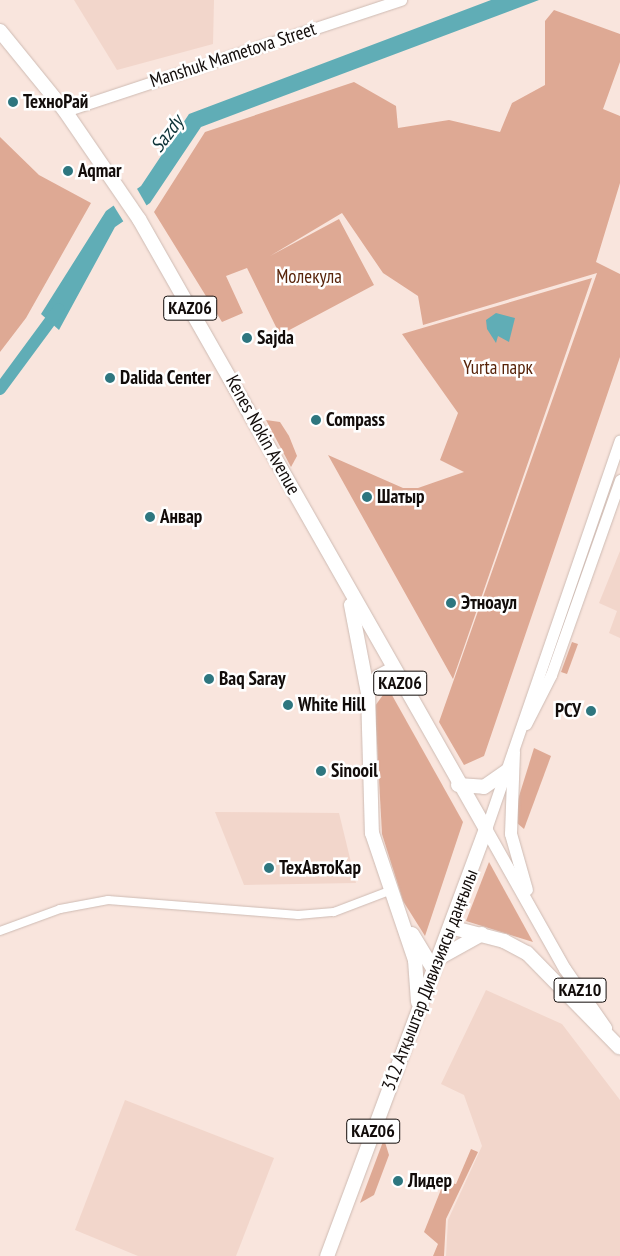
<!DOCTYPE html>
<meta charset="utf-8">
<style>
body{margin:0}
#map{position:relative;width:620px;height:1256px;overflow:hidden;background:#f9e5dd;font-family:"PT Sans Narrow",sans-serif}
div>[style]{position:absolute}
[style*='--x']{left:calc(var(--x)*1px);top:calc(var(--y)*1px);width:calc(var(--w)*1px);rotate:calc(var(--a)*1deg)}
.built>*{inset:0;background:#f2d6cb}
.green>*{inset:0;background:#dea994}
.water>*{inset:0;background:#60adb6}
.pier>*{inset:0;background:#f9e5dd}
.river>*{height:12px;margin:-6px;padding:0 6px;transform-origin:6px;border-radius:6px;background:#60adb6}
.roads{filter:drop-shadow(0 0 1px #cebbb3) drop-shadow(0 0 1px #cebbb3)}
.minor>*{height:8px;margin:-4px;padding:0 4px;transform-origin:4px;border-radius:4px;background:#fff}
.secondary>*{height:11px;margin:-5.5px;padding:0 5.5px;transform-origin:5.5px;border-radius:5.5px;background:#fff}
.primary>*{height:12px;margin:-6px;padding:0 6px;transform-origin:6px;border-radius:6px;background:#fff}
.trunk>*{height:14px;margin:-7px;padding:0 7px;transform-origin:7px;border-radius:7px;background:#fff}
.dots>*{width:14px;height:14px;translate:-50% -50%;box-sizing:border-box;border:2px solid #fff;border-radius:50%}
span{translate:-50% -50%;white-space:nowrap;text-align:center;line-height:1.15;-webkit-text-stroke:5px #fff;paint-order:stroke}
.shield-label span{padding:1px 4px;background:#fff;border:1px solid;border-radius:4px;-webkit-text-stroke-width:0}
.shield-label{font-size:18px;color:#120c0a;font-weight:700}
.street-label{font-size:19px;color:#120c0a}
.poi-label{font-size:19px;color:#120c0a;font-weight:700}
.left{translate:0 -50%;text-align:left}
.right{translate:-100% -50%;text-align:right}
.park-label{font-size:19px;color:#58240a}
.water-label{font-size:20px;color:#0c3237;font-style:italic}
</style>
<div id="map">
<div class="built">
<div style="clip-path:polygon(74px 0,214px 0,213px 44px,117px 70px)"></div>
<div style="clip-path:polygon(620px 551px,620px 638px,609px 633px,617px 611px,599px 603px)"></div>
<div style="clip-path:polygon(215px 812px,339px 813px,356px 883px,244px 885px)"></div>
<div style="clip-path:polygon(486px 990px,562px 1024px,620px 1100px,620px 1256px,446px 1256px,448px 1220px,482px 1146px,464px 1095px,441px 1084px)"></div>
<div style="clip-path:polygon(125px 1100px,274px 1158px,236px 1256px,138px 1256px,75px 1230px)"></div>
</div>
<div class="green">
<div style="clip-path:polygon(554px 10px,620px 34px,620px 62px,603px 109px,620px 116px,620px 183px,596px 262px,620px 274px,620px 357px,484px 756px,464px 765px,439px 722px,597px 273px,423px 325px,418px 296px,383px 273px,342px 213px,270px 256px,339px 219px,374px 285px,280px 335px,247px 268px,226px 276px,243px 313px,222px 322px,154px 212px,205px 132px,354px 82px,396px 106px,398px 128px,449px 120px,500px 132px,512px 103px,545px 85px,545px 21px)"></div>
<div style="clip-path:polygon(0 137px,39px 175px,91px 203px,26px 318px,0 352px)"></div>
<div style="clip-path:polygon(592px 278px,453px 679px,328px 455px,403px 488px,418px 488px,464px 472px,440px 460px,458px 413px,402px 334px)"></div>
<div style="clip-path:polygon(266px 420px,280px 422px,289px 436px,297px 456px,291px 467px)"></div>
<div style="clip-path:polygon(572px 642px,578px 644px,567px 674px,561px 672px)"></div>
<div style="clip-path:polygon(388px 688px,463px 822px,425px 936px,403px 901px,382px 834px,375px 706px)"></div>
<div style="clip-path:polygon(534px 748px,551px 756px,524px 829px,517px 823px,516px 806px)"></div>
<div style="clip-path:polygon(489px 862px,533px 942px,466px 921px)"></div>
<div style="clip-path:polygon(384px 1139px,389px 1155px,374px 1195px,360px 1203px)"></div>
<div style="clip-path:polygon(471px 1149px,478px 1152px,446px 1219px,444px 1256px,433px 1256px,438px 1244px,424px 1232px,444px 1182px,456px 1184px)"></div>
</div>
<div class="water">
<div style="clip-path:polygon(491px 0,539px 0,201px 127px,150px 203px,115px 227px,59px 330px,41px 314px,106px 211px,141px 186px,189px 114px)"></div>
<div style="clip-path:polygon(496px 313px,515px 318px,509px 342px,498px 336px,496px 343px,487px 329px,486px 320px)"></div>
</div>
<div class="pier">
<div style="clip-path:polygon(136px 187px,148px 208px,125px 224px,112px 203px)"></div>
</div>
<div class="river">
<div style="--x:0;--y:389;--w:99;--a:-53.6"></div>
</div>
<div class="roads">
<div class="minor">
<div style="--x:0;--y:931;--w:64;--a:-20.1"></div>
<div style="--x:60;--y:909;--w:49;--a:-10.6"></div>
<div style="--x:108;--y:900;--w:191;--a:4.5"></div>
<div style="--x:298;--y:915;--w:36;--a:-5"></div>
<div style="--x:334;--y:912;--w:59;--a:-20.9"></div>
</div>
<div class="secondary">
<div style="--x:65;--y:111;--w:354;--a:-18.3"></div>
<div style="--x:526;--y:724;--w:55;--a:-63"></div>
<div style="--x:551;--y:675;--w:207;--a:-70.5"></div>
<div style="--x:486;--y:829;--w:411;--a:-71"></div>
</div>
<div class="primary">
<div style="--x:514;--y:752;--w:82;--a:92.1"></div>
<div style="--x:511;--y:834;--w:58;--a:74.1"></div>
<div style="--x:486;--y:829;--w:161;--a:60.6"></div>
<div style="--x:565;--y:969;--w:72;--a:55.2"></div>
</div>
<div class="trunk">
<div style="--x:0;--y:31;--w:103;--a:50.9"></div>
<div style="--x:65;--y:111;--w:131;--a:55.6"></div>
<div style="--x:139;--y:219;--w:702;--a:60.37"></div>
<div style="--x:486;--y:829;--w:456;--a:110.4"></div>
<div style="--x:351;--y:605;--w:90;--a:79.1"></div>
<div style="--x:368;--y:693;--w:140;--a:88.4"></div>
<div style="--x:372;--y:833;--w:134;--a:71.3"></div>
<div style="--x:415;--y:960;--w:42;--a:85.9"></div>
<div style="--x:368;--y:693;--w:19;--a:-58"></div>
<div style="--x:378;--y:677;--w:17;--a:-28"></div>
<div style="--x:458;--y:785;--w:26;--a:4"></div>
<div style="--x:484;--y:787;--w:28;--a:-35"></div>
<div style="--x:450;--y:927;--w:56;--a:14.5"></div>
<div style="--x:504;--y:941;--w:26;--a:28"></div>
<div style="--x:527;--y:953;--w:132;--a:45.6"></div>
<div style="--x:412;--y:934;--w:42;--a:58.6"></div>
<div style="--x:439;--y:958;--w:49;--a:-29.2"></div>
</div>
</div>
<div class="dots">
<div style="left:13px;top:102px;background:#2e767f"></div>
<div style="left:68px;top:171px;background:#2e767f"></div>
<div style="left:247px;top:338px;background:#2e767f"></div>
<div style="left:110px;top:378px;background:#2e767f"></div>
<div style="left:316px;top:420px;background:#2e767f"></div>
<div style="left:367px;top:497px;background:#2e767f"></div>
<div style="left:150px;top:517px;background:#2e767f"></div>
<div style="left:451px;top:603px;background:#2e767f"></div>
<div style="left:209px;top:679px;background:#2e767f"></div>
<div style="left:288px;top:705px;background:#2e767f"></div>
<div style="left:591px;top:711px;background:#2e767f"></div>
<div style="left:321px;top:771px;background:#2e767f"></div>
<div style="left:269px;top:868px;background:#2e767f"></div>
<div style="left:398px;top:1181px;background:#2e767f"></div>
</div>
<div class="shield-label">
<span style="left:190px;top:308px">KАZ06</span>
<span style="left:400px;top:683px">KАZ06</span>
<span style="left:580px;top:990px">KAZ10</span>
<span style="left:373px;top:1131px">KАZ06</span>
</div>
<div class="street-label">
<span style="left:233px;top:55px;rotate:-18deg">Manshuk Mametova Street</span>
<span style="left:263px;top:435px;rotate:61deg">Kenes Nokin Avenue</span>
<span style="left:430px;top:980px;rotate:-69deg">312 Атқыштар Дивизиясы даңғылы</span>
</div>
<div class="poi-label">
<span class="left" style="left:23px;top:102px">ТехноРай</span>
<span class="left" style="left:78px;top:171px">Aqmar</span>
<span class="left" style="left:257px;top:338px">Sajda</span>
<span class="left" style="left:120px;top:378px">Dalida Center</span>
<span class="left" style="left:326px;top:420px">Compass</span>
<span class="left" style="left:377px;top:497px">Шатыр</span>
<span class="left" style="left:160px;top:517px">Анвар</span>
<span class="left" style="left:461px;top:603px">Этноаул</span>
<span class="left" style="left:219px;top:679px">Baq Saray</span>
<span class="left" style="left:298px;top:705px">White Hill</span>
<span class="right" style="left:581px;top:711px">РСУ</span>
<span class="left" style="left:331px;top:771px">Sinooil</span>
<span class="left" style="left:279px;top:868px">ТехАвтоКар</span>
<span class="left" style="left:408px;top:1181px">Лидер</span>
</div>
<div class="park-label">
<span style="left:309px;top:277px">Молекула</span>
<span style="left:498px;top:368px">Yurta парк</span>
</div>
<div class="water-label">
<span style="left:167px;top:134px;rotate:-53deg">Sazdy</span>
</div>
</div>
